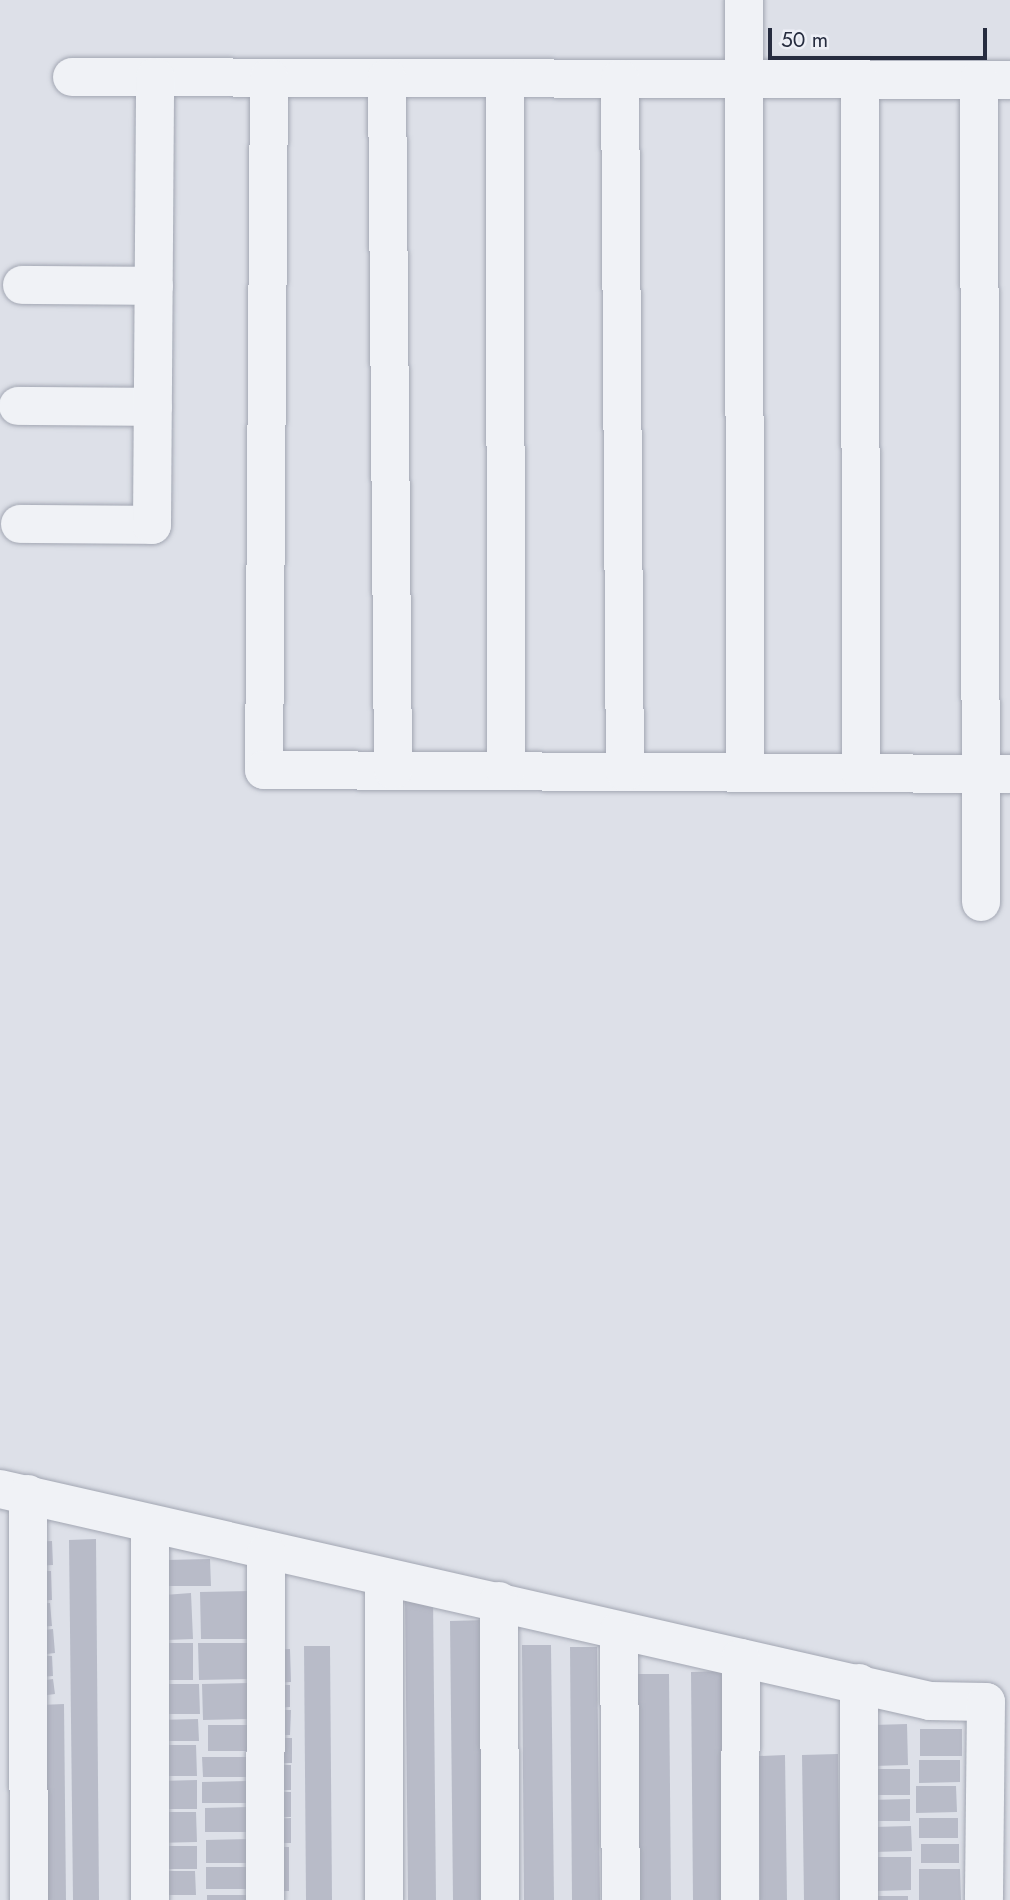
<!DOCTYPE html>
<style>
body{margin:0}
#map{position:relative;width:1010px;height:1900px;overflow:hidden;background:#dde0e8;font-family:Jost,sans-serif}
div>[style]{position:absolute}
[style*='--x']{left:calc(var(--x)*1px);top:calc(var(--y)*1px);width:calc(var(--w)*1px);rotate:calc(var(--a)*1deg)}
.building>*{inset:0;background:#b8bbc8}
.roads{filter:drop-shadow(0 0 2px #a2a6b2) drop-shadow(0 0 2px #a2a6b2)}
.minor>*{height:38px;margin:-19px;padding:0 19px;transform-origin:19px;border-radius:19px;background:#f0f2f6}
span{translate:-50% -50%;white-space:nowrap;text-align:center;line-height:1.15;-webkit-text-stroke:7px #edeff6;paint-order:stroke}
.scale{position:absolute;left:768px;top:28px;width:219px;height:32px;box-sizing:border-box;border:4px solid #262c3f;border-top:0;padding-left:9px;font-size:21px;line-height:24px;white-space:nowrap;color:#262c3f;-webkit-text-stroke:5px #edeff6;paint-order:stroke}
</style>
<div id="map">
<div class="building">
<div style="clip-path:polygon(96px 1539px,99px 1900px,73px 1900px,69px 1540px)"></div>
<div style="clip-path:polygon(52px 1541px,53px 1565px,33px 1566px,32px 1542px)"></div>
<div style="clip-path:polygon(210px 1559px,211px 1586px,166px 1586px,166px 1560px)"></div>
<div style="clip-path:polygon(34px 1571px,51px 1571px,52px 1600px,35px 1601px)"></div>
<div style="clip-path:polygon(251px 1591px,252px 1639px,201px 1639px,200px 1592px)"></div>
<div style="clip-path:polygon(191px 1593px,193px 1639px,166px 1640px,164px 1595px)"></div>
<div style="clip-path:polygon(405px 1596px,433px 1596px,436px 1900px,408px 1900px)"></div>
<div style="clip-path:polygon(50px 1603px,52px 1626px,36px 1627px,34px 1604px)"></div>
<div style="clip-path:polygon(487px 1620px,490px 1900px,453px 1900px,450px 1621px)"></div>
<div style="clip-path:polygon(53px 1629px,55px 1653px,37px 1655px,35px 1631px)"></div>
<div style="clip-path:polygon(159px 1643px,193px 1643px,193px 1680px,159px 1680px)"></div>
<div style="clip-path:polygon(198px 1643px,249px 1643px,250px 1679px,199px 1680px)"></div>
<div style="clip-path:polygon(522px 1645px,551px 1645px,554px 1900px,524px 1900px)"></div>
<div style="clip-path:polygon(304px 1646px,330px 1646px,332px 1900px,306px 1900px)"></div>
<div style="clip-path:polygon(570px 1647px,597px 1647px,600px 1900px,572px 1900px)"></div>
<div style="clip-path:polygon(290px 1649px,291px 1682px,269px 1683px,269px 1650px)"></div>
<div style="clip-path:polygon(38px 1656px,52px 1656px,53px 1676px,39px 1677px)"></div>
<div style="clip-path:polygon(723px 1671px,725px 1900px,693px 1900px,691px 1672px)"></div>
<div style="clip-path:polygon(634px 1674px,669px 1674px,671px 1900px,636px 1900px)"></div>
<div style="clip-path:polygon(53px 1679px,55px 1694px,40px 1696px,39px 1681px)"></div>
<div style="clip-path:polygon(249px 1683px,249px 1719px,203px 1720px,202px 1684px)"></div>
<div style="clip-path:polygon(155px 1684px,199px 1684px,200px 1714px,155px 1714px)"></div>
<div style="clip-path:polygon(271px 1685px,290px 1685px,290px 1707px,271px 1708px)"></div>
<div style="clip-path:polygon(64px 1704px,66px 1900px,42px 1900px,40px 1705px)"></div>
<div style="clip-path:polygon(272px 1710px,291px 1710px,290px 1735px,272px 1735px)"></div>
<div style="clip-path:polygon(198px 1719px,199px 1741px,157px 1741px,157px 1720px)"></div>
<div style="clip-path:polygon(907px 1724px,908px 1765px,873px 1766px,873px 1725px)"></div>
<div style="clip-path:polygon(208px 1725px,248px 1725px,248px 1751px,208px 1751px)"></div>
<div style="clip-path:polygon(920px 1729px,962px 1729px,962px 1756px,920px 1756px)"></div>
<div style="clip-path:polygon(274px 1738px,292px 1738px,292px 1763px,275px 1763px)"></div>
<div style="clip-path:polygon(158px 1745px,196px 1745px,197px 1776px,158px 1776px)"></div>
<div style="clip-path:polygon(838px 1754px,840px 1900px,804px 1900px,802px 1755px)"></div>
<div style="clip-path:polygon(785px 1755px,787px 1900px,760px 1900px,759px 1756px)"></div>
<div style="clip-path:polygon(202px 1757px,248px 1757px,249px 1777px,203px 1777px)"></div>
<div style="clip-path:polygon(919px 1760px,960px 1760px,960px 1782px,919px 1783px)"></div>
<div style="clip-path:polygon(273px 1765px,291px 1765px,291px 1790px,273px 1790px)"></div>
<div style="clip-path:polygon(869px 1769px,910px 1769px,910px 1795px,870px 1795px)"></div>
<div style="clip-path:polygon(197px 1780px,197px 1809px,159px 1809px,159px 1781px)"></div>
<div style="clip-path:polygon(247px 1781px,247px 1803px,202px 1803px,202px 1782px)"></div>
<div style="clip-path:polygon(916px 1786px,956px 1786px,957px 1812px,916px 1813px)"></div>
<div style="clip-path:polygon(273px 1792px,291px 1792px,291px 1817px,273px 1817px)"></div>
<div style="clip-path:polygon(910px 1799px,910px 1821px,870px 1821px,869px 1800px)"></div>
<div style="clip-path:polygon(249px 1807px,249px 1832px,205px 1832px,205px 1808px)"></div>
<div style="clip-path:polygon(155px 1812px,196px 1812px,197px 1842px,155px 1843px)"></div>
<div style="clip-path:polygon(291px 1818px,291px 1843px,273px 1843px,273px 1819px)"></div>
<div style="clip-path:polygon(919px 1818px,958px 1818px,958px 1838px,919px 1838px)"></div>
<div style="clip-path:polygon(911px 1826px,912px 1851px,873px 1852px,873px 1827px)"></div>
<div style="clip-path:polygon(249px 1839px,249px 1863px,206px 1863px,206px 1840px)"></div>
<div style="clip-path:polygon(921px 1844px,959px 1844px,959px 1863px,921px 1863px)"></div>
<div style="clip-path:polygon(156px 1846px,197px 1846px,197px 1869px,156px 1869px)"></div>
<div style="clip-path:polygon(271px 1847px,289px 1847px,289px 1891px,271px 1891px)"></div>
<div style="clip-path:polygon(874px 1857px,911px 1857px,911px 1890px,875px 1891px)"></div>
<div style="clip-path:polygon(206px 1867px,247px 1867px,247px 1889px,206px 1889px)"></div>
<div style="clip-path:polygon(919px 1869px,960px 1869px,961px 1900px,919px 1900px)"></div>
<div style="clip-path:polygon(155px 1871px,195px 1871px,196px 1895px,155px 1895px)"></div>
<div style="clip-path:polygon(207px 1895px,246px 1895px,246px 1900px,207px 1900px)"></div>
<div style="clip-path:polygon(871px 1896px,908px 1896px,908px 1900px,871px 1900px)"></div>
</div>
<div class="roads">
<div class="minor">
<div style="--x:744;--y:0;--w:773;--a:89.93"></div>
<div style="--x:72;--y:77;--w:938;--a:0.18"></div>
<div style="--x:269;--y:78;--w:692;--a:90.41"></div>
<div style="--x:264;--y:770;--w:746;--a:0.31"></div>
<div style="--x:387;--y:78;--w:692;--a:89.5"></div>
<div style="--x:505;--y:78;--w:693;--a:89.92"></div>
<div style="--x:620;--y:79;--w:693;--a:89.59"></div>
<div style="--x:860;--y:80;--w:693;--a:89.92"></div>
<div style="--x:979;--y:80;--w:822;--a:89.86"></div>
<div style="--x:22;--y:285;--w:132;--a:0.4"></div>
<div style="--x:18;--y:406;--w:135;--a:0.4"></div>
<div style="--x:20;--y:524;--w:132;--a:0.4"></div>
<div style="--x:152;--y:525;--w:448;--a:-89.6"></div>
<div style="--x:0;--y:1489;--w:954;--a:12.84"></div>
<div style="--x:930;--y:1701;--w:56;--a:1"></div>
<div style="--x:986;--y:1702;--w:198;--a:90.6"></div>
<div style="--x:28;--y:1494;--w:406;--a:89.9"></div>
<div style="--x:499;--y:1601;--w:299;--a:89.8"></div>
<div style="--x:619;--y:1631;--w:269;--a:89.6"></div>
<div style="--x:150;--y:1900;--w:372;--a:-90"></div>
<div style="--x:265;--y:1900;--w:347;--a:-89.8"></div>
<div style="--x:384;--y:1900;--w:322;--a:-90"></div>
<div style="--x:740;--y:1900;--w:242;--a:-89.8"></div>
<div style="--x:859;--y:1900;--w:217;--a:-90"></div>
</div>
</div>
<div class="scale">50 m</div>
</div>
